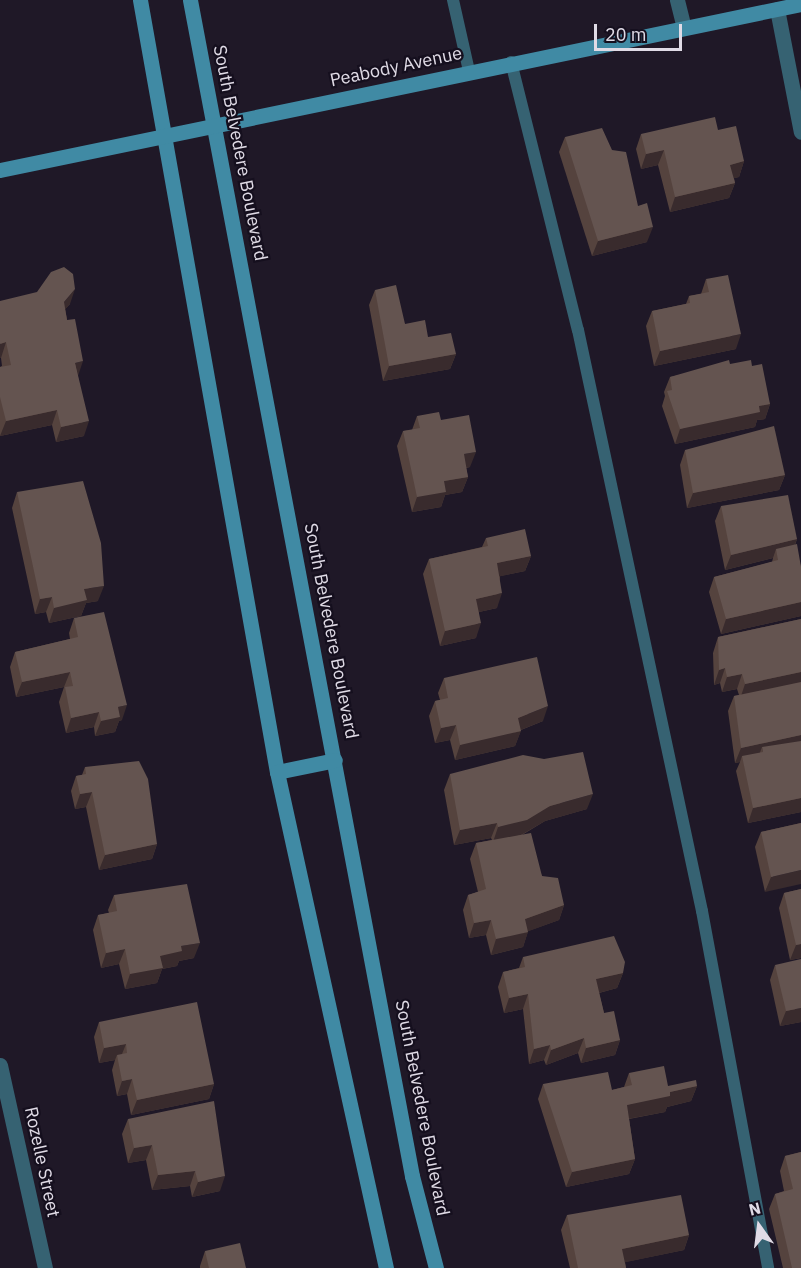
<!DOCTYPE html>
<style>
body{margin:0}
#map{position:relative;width:801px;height:1268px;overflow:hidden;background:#1f1827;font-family:"IBM Plex Sans",sans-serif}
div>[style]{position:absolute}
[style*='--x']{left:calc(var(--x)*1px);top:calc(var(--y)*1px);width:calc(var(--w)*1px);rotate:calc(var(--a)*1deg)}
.lane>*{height:12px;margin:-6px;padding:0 6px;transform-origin:6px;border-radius:6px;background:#366272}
.street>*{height:15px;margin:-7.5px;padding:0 7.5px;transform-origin:7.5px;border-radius:7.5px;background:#366272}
.secondary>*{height:15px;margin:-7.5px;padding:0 7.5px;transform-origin:7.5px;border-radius:7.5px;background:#408aa4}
.wall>*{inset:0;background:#55433e}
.shaded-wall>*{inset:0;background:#392b2d}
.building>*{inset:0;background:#645450}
span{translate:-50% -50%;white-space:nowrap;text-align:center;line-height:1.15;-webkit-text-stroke:4.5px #150f1e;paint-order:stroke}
.street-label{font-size:18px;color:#e0dbe6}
.north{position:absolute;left:729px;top:1196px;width:60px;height:60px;-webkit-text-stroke:4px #150f1e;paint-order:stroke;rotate:346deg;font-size:16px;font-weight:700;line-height:24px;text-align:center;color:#e0dbe6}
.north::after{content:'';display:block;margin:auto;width:21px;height:27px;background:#e0dbe6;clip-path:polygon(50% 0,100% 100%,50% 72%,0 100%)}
.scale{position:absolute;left:594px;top:24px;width:88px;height:27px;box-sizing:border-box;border:3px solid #e0dbe6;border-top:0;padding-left:8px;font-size:18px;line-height:21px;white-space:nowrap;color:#e0dbe6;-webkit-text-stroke:4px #150f1e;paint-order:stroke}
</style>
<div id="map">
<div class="lane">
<div style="--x:453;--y:0;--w:73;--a:77.3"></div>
<div style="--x:511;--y:62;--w:276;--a:76"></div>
<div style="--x:578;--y:330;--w:594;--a:77.95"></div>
<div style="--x:702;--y:911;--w:363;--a:79.5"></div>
</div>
<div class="street">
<div style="--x:677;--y:0;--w:25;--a:76"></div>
<div style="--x:777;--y:9;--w:125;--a:79"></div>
<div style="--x:0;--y:1065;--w:208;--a:77.5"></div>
</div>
<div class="secondary">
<div style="--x:140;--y:0;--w:784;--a:79.94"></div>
<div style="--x:277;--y:772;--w:508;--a:77.61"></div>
<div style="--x:190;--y:0;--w:1197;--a:79.31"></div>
<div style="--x:412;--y:1176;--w:95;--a:75.4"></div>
<div style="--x:0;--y:170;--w:818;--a:-11.71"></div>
<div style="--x:277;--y:772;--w:59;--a:-11.7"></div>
</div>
<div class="wall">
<div style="clip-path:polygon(718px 130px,744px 161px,739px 177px,734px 178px,735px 183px,729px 198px,670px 212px,658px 165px,641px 169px,636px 149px,641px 134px)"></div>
<div style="clip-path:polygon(565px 137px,612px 150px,647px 242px,592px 256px,559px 152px)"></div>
<div style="clip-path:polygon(706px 279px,736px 349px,654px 366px,646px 326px,652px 311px,686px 304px,689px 296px,701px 294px)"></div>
<div style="clip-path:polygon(375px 290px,405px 324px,456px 354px,450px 369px,383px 381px,369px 305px)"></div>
<div style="clip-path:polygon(0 301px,70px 304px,65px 309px,78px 376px,84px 436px,56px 442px,52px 425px,0 436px,0 367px,2px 366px,1px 358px)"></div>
<div style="clip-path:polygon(730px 364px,752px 366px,770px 404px,765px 419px,757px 420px,755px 427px,675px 444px,662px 406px,665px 396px,664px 392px,670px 377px)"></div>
<div style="clip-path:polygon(417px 416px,441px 420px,470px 467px,466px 468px,468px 477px,462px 492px,445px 495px,441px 507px,412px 512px,397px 446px,403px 431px,412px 430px)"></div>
<div style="clip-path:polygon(685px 450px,785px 475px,779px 490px,687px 508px,680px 465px)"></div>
<div style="clip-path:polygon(17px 492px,98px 601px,86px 603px,81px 616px,49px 623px,46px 612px,35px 614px,12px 508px)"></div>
<div style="clip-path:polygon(721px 506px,797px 539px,795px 545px,801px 567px,801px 616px,721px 634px,709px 592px,714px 577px,772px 562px,773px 558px,725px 570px,715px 521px)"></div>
<div style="clip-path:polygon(486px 538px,531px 556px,525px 571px,500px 576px,497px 608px,479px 612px,476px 638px,440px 646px,423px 574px,429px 559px,482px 547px)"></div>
<div style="clip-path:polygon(74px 618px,122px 720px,119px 721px,115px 732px,95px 736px,94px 727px,66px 733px,59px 702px,64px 687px,16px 697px,10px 667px,15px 652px,70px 639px,69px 633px)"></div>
<div style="clip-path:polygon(801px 619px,801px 812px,748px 823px,736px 771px,740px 762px,735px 763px,728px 711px,734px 696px,739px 695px,737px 689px,722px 692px,720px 683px,714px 685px,713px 653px,718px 637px)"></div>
<div style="clip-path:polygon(444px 678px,543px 721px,521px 730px,515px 746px,455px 760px,450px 740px,435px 743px,429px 716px,435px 701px,440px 700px,438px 693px)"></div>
<div style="clip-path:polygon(85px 767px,157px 844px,152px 859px,99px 870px,86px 807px,75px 809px,71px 791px,76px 776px,82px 775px)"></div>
<div style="clip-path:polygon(450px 774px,587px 809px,545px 821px,522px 835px,542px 876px,564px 905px,559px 920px,528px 931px,523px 947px,491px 955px,486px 935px,469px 938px,463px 910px,468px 895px,478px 892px,470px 859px,476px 843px,492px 840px,491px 838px,454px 845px,444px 790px)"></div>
<div style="clip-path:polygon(801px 823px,765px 892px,755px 847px,761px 832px)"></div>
<div style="clip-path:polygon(801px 889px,801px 958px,790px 960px,779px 908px,784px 893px)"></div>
<div style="clip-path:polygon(114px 895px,194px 958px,179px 961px,177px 966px,162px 969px,157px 983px,125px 989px,119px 964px,101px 968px,93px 930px,98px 915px,109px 913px,108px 910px)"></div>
<div style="clip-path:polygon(523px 957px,623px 973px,617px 988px,599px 993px,604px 1013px,620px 1040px,615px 1055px,581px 1063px,578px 1053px,546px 1065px,544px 1060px,529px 1064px,523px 1009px,504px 1013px,498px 987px,503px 972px,519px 968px)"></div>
<div style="clip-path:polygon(775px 965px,801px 1022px,780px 1026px,770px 980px)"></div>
<div style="clip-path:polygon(99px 1022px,214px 1084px,209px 1099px,131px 1115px,127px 1094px,117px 1096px,112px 1070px,115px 1060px,99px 1063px,94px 1037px)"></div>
<div style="clip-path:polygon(629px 1073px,668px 1086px,697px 1086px,691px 1101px,667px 1107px,665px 1112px,629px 1119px,635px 1159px,629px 1174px,566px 1187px,538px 1099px,543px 1084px,612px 1090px,624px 1087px)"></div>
<div style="clip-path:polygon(128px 1119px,220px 1191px,192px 1197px,190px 1186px,152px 1190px,146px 1160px,128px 1163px,122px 1134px)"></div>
<div style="clip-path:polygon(801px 1152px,801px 1268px,783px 1268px,769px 1209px,775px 1194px,784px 1191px,780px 1171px,785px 1156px)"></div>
<div style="clip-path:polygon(567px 1215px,689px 1235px,684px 1250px,625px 1262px,626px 1268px,570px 1268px,561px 1230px)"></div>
<div style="clip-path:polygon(205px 1251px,246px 1268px,200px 1268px,200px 1266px)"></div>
</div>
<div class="shaded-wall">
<div style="clip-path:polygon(664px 150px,658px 165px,641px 169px,646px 154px)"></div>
<div style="clip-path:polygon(744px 161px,739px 177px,725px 180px,730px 165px)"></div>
<div style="clip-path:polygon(735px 183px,729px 198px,670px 212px,675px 197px)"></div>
<div style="clip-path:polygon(653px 227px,647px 242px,592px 256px,598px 241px)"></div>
<div style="clip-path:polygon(75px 289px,70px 304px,58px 317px,64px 302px)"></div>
<div style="clip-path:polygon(741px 334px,736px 349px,654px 366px,660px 351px)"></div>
<div style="clip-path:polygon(6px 342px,1px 358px,0 358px,0 344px)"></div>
<div style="clip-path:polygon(456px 354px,450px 369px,383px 381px,389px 366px)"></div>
<div style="clip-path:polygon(83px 361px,78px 376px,75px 363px)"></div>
<div style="clip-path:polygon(770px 404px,765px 419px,757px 420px,755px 427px,675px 444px,680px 429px,759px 406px)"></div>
<div style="clip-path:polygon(57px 410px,52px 425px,0 436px,6px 421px)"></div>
<div style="clip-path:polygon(89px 421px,84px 436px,56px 442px,61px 427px)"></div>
<div style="clip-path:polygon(476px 452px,470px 467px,458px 469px,464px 454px)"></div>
<div style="clip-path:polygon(785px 475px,779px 490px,687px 508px,693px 493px)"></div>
<div style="clip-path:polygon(468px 477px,462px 492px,445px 495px,441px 507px,412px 512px,417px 497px,444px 481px)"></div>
<div style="clip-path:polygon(797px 539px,791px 554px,776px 549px,773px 558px,725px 570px,731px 555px)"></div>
<div style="clip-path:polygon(531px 556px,525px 571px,492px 578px,497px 563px)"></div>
<div style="clip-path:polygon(104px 586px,98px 601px,86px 603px,81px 616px,49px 623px,54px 608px,84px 589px)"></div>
<div style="clip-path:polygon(502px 593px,497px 608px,470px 614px,476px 599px)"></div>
<div style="clip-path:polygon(52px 597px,46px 612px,35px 614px,40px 599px)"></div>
<div style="clip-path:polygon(801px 602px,801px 616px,721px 634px,726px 619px)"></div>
<div style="clip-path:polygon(481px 623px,476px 638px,440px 646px,445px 631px)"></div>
<div style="clip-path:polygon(725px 668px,720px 683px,714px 685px,719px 670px)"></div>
<div style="clip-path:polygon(70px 672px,64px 687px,16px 697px,22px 682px)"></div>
<div style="clip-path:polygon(801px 672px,801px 685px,740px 699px,745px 684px)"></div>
<div style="clip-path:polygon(742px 674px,737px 689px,722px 692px,727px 677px)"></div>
<div style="clip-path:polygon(127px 705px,122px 720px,119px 721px,115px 732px,95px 736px,101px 721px,118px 707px)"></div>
<div style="clip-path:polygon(548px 706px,543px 721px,513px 733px,521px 731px,515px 746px,455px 760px,460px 745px,518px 718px)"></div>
<div style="clip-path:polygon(99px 712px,94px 727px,66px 733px,71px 718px)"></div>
<div style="clip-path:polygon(456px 725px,450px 740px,435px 743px,441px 728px)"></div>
<div style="clip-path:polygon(801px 735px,801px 749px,763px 752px,762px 747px,758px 758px,742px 756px,740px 762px,735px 763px,741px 748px)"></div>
<div style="clip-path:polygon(92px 792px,86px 807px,75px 809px,80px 794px)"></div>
<div style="clip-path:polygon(593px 794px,587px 809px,545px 821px,521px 835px,493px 842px,498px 827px,550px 806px)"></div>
<div style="clip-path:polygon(801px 798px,801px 812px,748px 823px,753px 808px)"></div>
<div style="clip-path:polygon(497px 823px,491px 838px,454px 845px,460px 830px)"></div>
<div style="clip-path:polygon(157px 844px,152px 859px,99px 870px,105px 855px)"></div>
<div style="clip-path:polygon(801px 870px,801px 884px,765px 892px,771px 877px)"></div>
<div style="clip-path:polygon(564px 905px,559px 920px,521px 934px,528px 932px,523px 947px,491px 955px,496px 939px,525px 919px)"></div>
<div style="clip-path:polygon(491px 920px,486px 935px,469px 938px,474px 923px)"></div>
<div style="clip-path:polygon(200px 943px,194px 958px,179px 961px,177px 966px,162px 969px,157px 983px,125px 989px,130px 974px,160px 956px,181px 946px)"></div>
<div style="clip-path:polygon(801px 944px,801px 958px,790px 960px,796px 945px)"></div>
<div style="clip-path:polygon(125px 949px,119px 964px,101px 968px,106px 953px)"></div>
<div style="clip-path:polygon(623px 973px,617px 988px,591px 995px,596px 979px)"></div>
<div style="clip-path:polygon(528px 994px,523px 1009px,504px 1013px,509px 998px)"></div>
<div style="clip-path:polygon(801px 1008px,801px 1022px,780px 1026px,786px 1011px)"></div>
<div style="clip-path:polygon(584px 1038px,578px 1053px,546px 1065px,551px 1050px)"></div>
<div style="clip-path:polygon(620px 1040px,615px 1055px,581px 1063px,586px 1048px)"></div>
<div style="clip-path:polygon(126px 1044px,120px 1059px,117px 1055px,115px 1060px,99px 1063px,104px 1048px)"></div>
<div style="clip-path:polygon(550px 1045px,544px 1060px,529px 1064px,534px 1049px)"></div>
<div style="clip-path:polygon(132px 1079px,127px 1094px,117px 1096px,122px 1081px)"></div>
<div style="clip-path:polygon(214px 1084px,209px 1099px,131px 1115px,137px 1100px)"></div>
<div style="clip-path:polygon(697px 1086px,691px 1101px,667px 1107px,665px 1112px,622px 1120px,627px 1105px,670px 1092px)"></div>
<div style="clip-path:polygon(152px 1145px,146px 1160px,128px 1163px,134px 1148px)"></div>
<div style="clip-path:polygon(635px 1159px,629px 1174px,566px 1187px,572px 1172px)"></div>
<div style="clip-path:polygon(195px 1171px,190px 1186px,152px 1190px,158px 1175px)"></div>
<div style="clip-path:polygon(225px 1176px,220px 1191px,192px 1197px,198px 1182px)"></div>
<div style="clip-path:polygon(689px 1235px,684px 1250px,617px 1264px,622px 1249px)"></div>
</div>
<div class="building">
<div style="clip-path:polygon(715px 117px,718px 130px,736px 126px,744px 161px,730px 165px,735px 183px,675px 197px,664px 150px,646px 154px,641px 134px)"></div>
<div style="clip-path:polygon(602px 128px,612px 150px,626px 152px,638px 206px,647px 203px,653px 227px,598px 241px,565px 137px)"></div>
<div style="clip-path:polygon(64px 267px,73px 274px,75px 289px,64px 302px,67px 320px,75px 319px,83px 361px,75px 363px,89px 421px,61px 427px,57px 410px,6px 421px,0 397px,0 367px,11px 365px,6px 342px,0 344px,0 301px,37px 292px,51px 272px)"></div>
<div style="clip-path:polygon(728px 275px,741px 334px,660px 351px,652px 311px,690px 303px,689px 296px,709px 292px,706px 279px)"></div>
<div style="clip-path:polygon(396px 285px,405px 324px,425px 320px,428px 337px,451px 333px,456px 354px,389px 366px,375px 290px)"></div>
<div style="clip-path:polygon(729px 360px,730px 364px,751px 360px,752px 366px,762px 364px,770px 404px,759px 406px,760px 412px,680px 429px,667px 391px,672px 390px,670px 377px)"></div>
<div style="clip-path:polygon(439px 412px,441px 420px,469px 415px,476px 452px,464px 454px,468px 477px,444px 481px,446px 492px,417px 497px,403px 431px,420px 428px,417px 416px)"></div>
<div style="clip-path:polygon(774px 426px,785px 475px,693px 493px,685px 450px)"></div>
<div style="clip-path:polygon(83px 481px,101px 543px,104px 586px,84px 589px,87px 600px,54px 608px,52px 597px,40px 599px,17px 492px)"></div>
<div style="clip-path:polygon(788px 495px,797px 539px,731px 555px,721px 506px)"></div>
<div style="clip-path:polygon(525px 529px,531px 556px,497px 563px,502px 593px,476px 599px,481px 623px,445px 631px,429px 559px,488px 546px,486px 538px)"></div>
<div style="clip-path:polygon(797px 544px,801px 567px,801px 602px,726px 619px,714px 577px,778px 560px,776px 549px)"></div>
<div style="clip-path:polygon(104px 612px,127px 705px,118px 707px,120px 717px,101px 721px,99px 712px,71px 718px,65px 687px,73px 686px,70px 672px,22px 682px,15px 652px,78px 637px,74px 618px)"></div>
<div style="clip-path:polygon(801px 619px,801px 672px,745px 684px,742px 674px,727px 677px,725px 668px,719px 670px,718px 637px)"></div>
<div style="clip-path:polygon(537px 657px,548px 706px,518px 718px,521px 731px,460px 745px,456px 725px,441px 728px,435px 701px,448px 698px,444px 678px)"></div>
<div style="clip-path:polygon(801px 682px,801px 735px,741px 748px,734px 696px)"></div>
<div style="clip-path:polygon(801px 741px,801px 798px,753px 808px,742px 756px,763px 752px,762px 747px)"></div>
<div style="clip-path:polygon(583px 752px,593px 794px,550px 806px,527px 820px,498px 827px,497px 823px,460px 830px,450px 774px,523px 755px,544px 759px)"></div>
<div style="clip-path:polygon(139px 761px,148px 779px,157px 844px,105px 855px,92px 792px,80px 794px,76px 776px,86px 774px,85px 767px)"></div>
<div style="clip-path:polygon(801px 823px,801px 870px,771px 877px,761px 832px)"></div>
<div style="clip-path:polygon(531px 833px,542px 876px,558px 878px,564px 905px,525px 919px,528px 932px,496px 939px,491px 920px,474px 923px,468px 895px,486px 889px,476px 843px)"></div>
<div style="clip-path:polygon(187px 884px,200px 943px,181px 946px,182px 951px,160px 956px,163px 968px,130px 974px,125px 949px,106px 953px,98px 915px,117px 911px,114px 895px)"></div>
<div style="clip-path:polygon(801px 889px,801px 944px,796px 945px,784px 893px)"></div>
<div style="clip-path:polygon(614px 936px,625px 962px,623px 973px,596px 979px,604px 1013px,614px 1011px,620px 1040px,586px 1048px,584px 1038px,551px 1050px,550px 1045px,534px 1049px,528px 994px,509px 998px,503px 972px,525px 967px,523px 957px)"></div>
<div style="clip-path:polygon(801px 959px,801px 1008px,786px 1011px,775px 965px)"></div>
<div style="clip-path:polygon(197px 1002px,214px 1084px,137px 1100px,132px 1079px,122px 1081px,117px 1055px,127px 1053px,126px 1044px,104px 1048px,99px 1022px)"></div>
<div style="clip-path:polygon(664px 1066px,668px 1086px,696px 1080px,697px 1086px,670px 1092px,670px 1096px,627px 1105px,635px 1159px,572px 1172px,543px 1084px,608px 1072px,612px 1090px,632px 1085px,629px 1073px)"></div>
<div style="clip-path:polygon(214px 1101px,225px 1176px,198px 1182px,195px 1171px,158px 1175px,152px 1145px,134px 1148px,128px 1119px)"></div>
<div style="clip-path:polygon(801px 1152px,801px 1268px,792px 1268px,775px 1194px,793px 1189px,785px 1156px)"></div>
<div style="clip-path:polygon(681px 1195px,689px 1235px,622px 1249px,626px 1268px,578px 1268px,567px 1215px)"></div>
<div style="clip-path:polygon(240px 1243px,246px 1268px,209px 1268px,205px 1251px)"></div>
</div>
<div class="street-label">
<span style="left:396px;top:67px;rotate:-12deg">Peabody Avenue</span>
<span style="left:240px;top:153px;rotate:79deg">South Belvedere Boulevard</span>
<span style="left:331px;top:631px;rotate:79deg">South Belvedere Boulevard</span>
<span style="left:422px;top:1108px;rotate:79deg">South Belvedere Boulevard</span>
<span style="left:42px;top:1162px;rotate:78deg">Rozelle Street</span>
</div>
<div class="north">N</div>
<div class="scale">20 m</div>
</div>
